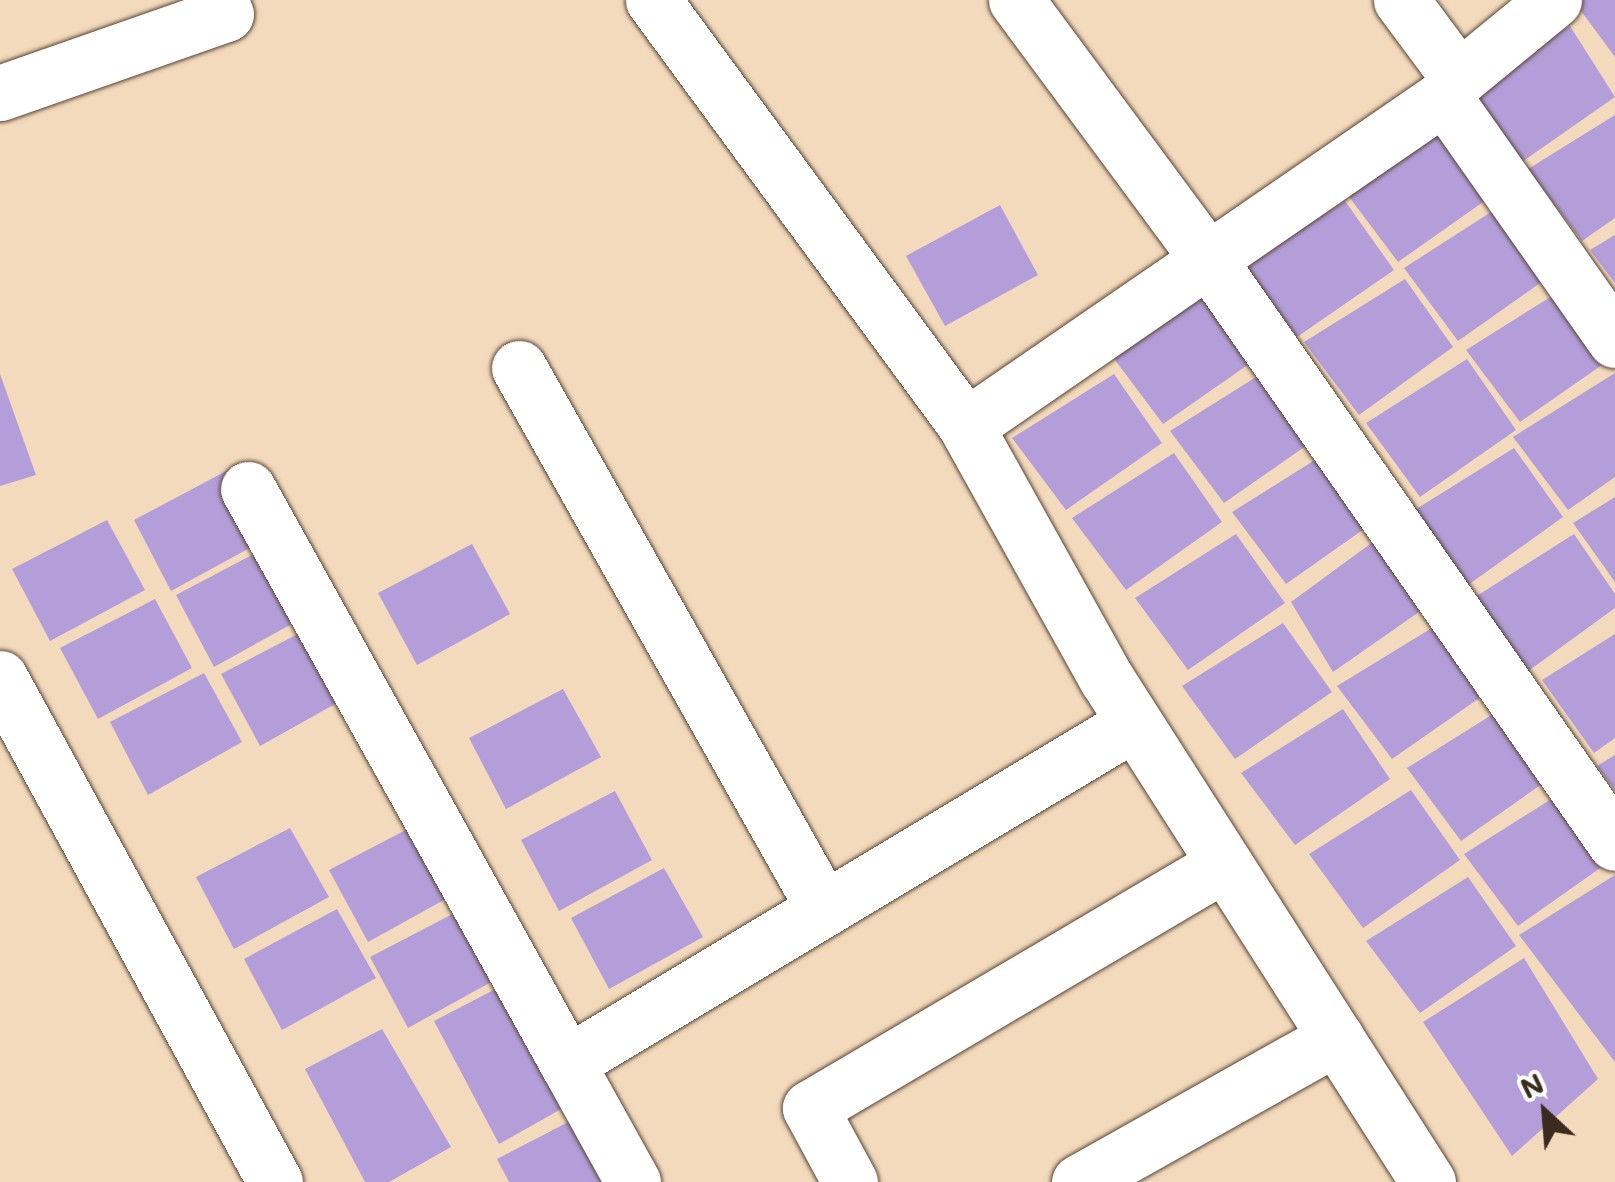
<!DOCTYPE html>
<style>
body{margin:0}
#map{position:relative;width:1615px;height:1182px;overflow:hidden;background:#f4dabc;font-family:Mali,sans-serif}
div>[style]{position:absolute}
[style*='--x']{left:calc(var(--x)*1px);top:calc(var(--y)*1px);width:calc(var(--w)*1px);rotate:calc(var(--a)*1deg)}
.building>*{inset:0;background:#b49eda}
.roads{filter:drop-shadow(0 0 2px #574436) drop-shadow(0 0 2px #574436)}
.minor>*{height:55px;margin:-27.5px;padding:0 27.5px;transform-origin:27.5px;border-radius:27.5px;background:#fff}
span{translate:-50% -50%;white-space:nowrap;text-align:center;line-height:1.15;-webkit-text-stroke:10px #fff;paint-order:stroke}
.north{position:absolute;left:1495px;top:1062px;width:100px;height:100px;-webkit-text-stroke:8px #fff;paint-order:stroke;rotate:334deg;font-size:28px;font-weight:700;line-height:40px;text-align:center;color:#3b2a1e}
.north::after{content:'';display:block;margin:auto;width:35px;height:45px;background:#3b2a1e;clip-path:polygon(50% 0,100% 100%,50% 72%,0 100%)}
</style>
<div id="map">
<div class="building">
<div style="clip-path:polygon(1573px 0,1615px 0,1615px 57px)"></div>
<div style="clip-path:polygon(1570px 26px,1615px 97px,1522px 162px,1468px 90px)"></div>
<div style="clip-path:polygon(1615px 115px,1615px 218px,1582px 241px,1528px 169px)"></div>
<div style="clip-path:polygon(1446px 125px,1493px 195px,1398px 262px,1344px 190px)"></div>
<div style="clip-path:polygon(1345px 201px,1394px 270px,1297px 337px,1243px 264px)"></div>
<div style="clip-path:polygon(1505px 203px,1553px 274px,1458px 341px,1404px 268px)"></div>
<div style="clip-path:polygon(1000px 205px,1038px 275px,945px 326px,906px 256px)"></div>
<div style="clip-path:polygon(1615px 235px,1615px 283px,1590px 250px)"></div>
<div style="clip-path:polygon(1405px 279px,1453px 347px,1359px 415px,1304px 342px)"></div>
<div style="clip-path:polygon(1568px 286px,1615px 356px,1520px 422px,1466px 350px)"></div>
<div style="clip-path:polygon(1211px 288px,1259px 357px,1163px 424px,1109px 352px)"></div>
<div style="clip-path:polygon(1467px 359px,1516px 430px,1420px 497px,1366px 423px)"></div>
<div style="clip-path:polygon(1272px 367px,1320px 436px,1224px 503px,1170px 431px)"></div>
<div style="clip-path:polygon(1615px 373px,1615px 477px,1568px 510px,1513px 437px)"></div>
<div style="clip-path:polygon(0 374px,36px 475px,0 486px)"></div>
<div style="clip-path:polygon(1114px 374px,1162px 443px,1066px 510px,1012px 438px)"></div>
<div style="clip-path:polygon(1334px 448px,1381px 517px,1286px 584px,1232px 512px)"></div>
<div style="clip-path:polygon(1514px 448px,1563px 517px,1468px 585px,1413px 511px)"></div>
<div style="clip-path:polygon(1174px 453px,1222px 522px,1126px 590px,1072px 518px)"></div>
<div style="clip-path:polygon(228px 470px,266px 539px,171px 591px,134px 520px)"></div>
<div style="clip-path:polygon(1615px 497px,1615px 582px,1573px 523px)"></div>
<div style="clip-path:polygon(107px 520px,145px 590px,50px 641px,12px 569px)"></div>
<div style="clip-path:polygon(1236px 534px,1285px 603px,1188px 670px,1135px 598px)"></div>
<div style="clip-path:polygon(1574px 534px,1615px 594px,1615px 608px,1527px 672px,1472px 599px)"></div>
<div style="clip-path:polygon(1381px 536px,1429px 605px,1333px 672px,1291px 602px)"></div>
<div style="clip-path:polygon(472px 544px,510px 614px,417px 665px,378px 593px)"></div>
<div style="clip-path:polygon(269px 546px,308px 615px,214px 667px,176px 595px)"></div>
<div style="clip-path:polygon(155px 599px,192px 668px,98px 719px,60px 648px)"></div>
<div style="clip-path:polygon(1283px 623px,1332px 692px,1235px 759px,1182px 686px)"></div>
<div style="clip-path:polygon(1440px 623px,1488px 692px,1392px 759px,1337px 686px)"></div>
<div style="clip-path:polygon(315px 625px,353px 694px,260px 746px,221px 674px)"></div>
<div style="clip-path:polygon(1615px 634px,1615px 738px,1594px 753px,1542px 680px)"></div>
<div style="clip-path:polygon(204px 673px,242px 742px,148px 795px,110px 722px)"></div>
<div style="clip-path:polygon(563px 689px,601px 757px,506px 809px,469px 738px)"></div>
<div style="clip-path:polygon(1509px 704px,1556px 774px,1461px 841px,1407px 768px)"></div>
<div style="clip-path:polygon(1343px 709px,1390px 779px,1295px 845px,1241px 773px)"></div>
<div style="clip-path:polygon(1615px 755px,1615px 790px,1597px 766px)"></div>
<div style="clip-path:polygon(1411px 790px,1460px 860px,1363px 928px,1309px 854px)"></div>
<div style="clip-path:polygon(615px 791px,652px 860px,559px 911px,521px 840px)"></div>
<div style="clip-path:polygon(1564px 791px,1613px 859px,1518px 926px,1464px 854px)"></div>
<div style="clip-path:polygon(423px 821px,462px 890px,368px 942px,329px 870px)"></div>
<div style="clip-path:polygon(290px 828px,329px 897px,234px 949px,196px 877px)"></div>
<div style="clip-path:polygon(664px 868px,703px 937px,609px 989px,571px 918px)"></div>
<div style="clip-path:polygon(1615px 875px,1615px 1062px,1519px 935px)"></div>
<div style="clip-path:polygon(1468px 877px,1516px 946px,1420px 1013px,1366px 941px)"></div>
<div style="clip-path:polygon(464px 908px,502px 976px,408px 1028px,370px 957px)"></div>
<div style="clip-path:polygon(337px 909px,376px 978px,282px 1030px,244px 959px)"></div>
<div style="clip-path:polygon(1524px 958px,1598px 1079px,1512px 1156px,1423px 1022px)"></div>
<div style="clip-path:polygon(511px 981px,579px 1099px,499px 1144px,434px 1021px)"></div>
<div style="clip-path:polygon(382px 1029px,451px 1147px,389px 1182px,365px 1182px,305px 1069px)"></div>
<div style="clip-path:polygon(574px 1119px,610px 1182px,509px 1182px,497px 1159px)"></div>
</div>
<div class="roads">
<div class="minor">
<div style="--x:653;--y:0;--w:529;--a:53.69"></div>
<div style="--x:1016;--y:0;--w:326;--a:53.5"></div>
<div style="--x:1210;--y:262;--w:708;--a:55.12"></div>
<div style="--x:1401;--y:0;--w:97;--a:53.4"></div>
<div style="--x:0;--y:93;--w:239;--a:-19.3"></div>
<div style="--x:226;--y:14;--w:15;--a:-113"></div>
<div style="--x:1444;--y:97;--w:297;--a:54.9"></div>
<div style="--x:519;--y:368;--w:621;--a:60.59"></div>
<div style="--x:248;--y:489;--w:657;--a:60.94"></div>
<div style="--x:0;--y:678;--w:574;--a:61.38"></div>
<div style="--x:633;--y:1182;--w:136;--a:-119"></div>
<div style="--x:567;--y:1063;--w:661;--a:-30.95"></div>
<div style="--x:850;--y:1182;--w:84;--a:-118.4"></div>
<div style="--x:810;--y:1108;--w:481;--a:-30.5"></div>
<div style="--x:1079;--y:1182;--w:295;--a:-29.3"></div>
<div style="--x:1428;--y:1182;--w:598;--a:-122.57"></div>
<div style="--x:1106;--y:678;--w:288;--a:-119.1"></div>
<div style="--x:966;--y:426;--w:580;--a:-34.54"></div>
<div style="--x:1444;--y:97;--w:24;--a:-52"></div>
<div style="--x:1459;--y:78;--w:123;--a:-39.4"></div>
</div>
</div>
<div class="north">N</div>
</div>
